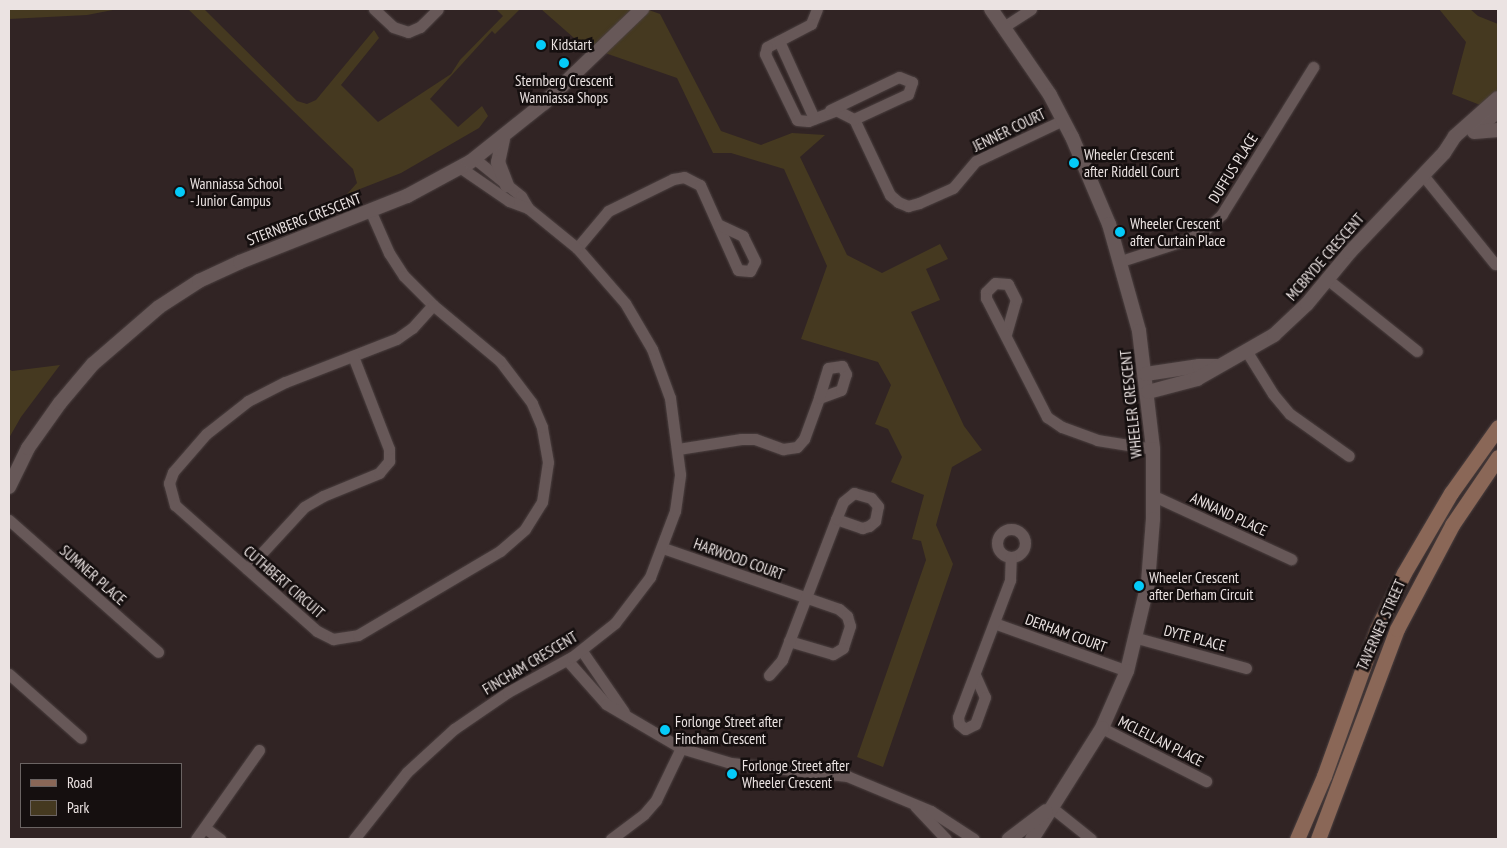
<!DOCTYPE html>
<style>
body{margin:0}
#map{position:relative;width:1507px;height:848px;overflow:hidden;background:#312424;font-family:"PT Sans Narrow",sans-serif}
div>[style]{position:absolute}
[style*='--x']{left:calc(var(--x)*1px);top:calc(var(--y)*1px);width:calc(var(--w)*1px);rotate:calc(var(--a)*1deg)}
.green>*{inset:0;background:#453920}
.roads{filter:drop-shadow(0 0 1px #4b4040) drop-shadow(0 0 1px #4b4040)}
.minor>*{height:11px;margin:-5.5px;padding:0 5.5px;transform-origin:5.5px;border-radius:5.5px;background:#675858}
.minor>.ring{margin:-5.5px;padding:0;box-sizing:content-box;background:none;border:11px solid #675858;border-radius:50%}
.tertiary>*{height:14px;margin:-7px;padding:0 7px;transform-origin:7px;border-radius:7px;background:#675858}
.secondary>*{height:15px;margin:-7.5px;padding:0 7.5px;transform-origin:7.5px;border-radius:7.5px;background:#8a6757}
.dots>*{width:14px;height:14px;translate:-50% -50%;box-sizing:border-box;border:2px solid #150f0f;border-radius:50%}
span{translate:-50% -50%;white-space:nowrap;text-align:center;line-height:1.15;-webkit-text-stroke:5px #150f0f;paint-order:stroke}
.poi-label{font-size:15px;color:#ebe3e2}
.left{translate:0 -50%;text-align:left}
.street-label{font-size:15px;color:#ebe3e2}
.frame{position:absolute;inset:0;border:10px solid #ebe3e2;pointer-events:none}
.legend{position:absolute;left:20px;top:763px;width:162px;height:65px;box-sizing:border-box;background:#150f0f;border:1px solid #6b6463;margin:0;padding:6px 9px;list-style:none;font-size:15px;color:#ebe3e2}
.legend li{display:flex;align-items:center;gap:10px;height:25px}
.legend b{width:25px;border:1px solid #6b6463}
</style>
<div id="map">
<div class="green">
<div style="clip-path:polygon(9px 9px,118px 9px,87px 15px,9px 19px)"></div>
<div style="clip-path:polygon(188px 9px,204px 9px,297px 101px,307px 104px,316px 100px,374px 30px,379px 38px,341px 85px,378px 122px,451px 74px,460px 60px,503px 16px,496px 9px,520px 9px,495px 34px,492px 31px,430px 99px,458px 127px,482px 106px,488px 116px,479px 128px,401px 173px,347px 194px,357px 183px,353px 169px)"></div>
<div style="clip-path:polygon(541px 9px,646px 9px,660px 14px,721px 131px,761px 145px,792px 133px,825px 135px,800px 157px,847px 255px,882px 273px,940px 244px,948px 259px,926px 269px,940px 300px,911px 312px,964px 426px,982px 450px,952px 467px,936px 525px,953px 564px,883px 767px,857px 757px,926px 560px,921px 541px,912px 539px,924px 495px,891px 482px,902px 457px,888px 429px,875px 424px,891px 385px,878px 362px,801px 339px,827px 266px,784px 169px,731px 153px,713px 153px,677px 78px,582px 45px)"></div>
<div style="clip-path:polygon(1439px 9px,1470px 9px,1478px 16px,1498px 24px,1498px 112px,1452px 94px,1466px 42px)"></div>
<div style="clip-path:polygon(60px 365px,21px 417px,9px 438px,9px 369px,12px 371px)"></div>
</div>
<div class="roads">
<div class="minor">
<div style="--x:374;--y:9;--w:26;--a:43"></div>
<div style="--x:393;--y:27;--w:16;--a:18"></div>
<div style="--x:408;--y:32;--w:13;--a:-23"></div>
<div style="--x:420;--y:27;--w:25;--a:-45"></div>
<div style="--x:817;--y:9;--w:16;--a:112"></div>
<div style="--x:811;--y:24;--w:50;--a:152.4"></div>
<div style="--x:767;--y:47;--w:7;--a:106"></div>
<div style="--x:765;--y:54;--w:73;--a:64.1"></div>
<div style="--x:797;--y:120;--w:11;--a:5"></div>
<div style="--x:808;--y:121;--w:30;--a:-21"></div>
<div style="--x:836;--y:110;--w:20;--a:27"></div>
<div style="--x:854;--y:119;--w:84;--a:64.7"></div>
<div style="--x:890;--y:195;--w:11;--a:41"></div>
<div style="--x:898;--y:202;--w:11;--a:22"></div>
<div style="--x:908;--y:206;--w:11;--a:-15"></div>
<div style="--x:919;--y:203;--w:37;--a:-24"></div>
<div style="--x:953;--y:188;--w:35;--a:-50"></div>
<div style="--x:976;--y:161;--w:96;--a:-25.2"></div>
<div style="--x:1005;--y:26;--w:31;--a:-33"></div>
<div style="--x:779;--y:41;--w:85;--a:65.6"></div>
<div style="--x:830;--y:110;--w:76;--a:-25.6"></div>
<div style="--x:899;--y:77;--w:14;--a:21"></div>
<div style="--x:912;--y:82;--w:13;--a:108"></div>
<div style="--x:908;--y:94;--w:60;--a:155.2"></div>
<div style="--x:475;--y:159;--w:59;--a:38.8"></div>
<div style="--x:521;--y:196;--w:14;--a:60"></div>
<div style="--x:1422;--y:174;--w:116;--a:51"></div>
<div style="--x:370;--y:210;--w:47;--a:66.2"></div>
<div style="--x:389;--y:253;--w:27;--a:57"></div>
<div style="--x:404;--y:276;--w:41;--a:45"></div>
<div style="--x:433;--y:305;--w:31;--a:132"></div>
<div style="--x:412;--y:328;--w:19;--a:145"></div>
<div style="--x:396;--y:339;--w:119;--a:158.8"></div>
<div style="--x:285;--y:382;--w:42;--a:152.8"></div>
<div style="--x:248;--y:401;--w:53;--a:141.8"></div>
<div style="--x:206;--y:434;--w:50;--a:131"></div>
<div style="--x:173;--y:472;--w:12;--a:110"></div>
<div style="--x:169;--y:483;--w:23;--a:75"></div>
<div style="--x:175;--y:505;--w:190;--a:41.6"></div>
<div style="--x:317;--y:631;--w:18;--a:27"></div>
<div style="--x:333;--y:639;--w:25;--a:-9"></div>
<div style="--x:358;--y:635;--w:165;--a:-30.6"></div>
<div style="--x:500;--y:551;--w:33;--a:-41"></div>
<div style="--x:525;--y:529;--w:32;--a:-58"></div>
<div style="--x:542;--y:502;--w:40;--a:-81.5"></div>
<div style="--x:548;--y:462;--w:36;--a:-100"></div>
<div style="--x:542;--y:427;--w:26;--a:-113"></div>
<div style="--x:532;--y:403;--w:53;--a:-127.3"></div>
<div style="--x:500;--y:361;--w:87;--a:-140.1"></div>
<div style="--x:577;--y:248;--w:48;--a:-50"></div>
<div style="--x:608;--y:211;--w:72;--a:-26.2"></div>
<div style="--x:673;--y:179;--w:11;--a:-10"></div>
<div style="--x:684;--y:177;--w:18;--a:27"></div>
<div style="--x:700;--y:185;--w:93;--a:65.9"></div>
<div style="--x:738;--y:270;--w:12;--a:5"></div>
<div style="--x:750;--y:271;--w:11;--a:-63"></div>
<div style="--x:755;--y:261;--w:28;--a:-116"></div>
<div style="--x:743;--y:236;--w:26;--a:-155"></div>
<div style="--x:1121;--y:261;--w:68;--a:-17.9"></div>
<div style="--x:1186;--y:240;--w:19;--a:-25"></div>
<div style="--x:1203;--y:232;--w:26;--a:-43"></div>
<div style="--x:1222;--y:214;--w:173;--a:-58.2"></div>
<div style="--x:1327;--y:279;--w:115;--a:38.7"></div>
<div style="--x:1006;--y:334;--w:35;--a:-74"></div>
<div style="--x:1016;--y:300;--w:18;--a:-117"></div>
<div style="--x:1008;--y:284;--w:13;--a:-176"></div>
<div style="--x:995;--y:283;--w:13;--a:135"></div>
<div style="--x:986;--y:292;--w:6;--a:90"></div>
<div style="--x:986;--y:298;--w:134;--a:62.9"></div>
<div style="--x:1047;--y:417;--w:18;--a:34"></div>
<div style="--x:1062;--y:427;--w:37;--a:20"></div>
<div style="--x:1097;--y:440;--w:57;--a:9.1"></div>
<div style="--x:1247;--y:352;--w:49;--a:58.2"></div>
<div style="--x:1273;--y:394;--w:26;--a:50"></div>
<div style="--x:1290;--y:414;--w:72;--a:35.4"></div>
<div style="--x:678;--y:449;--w:64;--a:-9"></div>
<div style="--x:741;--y:439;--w:14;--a:0"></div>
<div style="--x:755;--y:439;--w:30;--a:20"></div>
<div style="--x:783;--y:449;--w:14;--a:-8"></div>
<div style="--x:797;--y:447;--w:11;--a:-49"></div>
<div style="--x:804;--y:439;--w:44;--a:-69.9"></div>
<div style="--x:819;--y:398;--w:23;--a:-20"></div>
<div style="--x:841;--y:390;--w:17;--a:-73"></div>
<div style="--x:846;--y:374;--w:9;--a:-117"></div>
<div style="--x:842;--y:366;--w:14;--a:172"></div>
<div style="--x:828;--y:368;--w:31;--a:107"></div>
<div style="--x:1154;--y:496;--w:151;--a:24.7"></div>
<div style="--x:9;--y:520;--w:199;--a:41.5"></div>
<div class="ring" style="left:997px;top:529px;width:17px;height:17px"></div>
<div style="--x:663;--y:548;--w:186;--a:19.1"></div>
<div style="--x:839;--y:609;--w:11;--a:41"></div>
<div style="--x:847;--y:616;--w:10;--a:73"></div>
<div style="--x:850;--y:626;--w:23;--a:108"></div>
<div style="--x:843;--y:648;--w:12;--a:149"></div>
<div style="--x:833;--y:654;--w:46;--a:-163.5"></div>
<div style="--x:247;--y:569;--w:84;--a:-47.4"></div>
<div style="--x:304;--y:507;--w:22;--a:-30"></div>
<div style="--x:323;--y:496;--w:61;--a:-22.3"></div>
<div style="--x:379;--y:473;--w:16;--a:-50"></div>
<div style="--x:389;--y:461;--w:12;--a:-90"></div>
<div style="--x:389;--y:449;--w:100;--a:-111.2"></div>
<div style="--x:994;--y:623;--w:141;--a:19.8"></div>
<div style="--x:1137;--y:638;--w:113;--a:15.4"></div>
<div style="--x:582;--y:651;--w:74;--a:55.5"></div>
<div style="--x:567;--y:660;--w:59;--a:48.4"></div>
<div style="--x:606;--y:704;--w:87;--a:30.4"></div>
<div style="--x:681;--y:748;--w:52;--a:16.7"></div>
<div style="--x:731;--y:763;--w:117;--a:6.4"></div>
<div style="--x:847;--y:776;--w:91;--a:22.6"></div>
<div style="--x:931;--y:811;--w:51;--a:33.1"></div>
<div style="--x:9;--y:674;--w:96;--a:41.6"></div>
<div style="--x:769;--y:675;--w:20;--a:-49"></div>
<div style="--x:782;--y:660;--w:151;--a:-69"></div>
<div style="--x:836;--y:519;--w:28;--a:19"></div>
<div style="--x:862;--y:528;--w:7;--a:-16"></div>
<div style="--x:869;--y:526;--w:8;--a:-40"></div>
<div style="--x:875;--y:521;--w:15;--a:-79"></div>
<div style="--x:878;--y:506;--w:11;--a:-131"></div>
<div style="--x:871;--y:498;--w:18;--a:-164"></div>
<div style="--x:854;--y:493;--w:14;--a:141"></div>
<div style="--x:843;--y:502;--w:18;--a:112"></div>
<div style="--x:975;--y:675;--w:24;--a:66"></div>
<div style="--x:985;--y:697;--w:29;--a:110"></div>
<div style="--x:975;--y:724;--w:11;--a:153"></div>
<div style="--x:965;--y:729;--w:8;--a:-140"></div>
<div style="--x:959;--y:724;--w:7;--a:-98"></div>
<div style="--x:958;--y:717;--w:147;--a:-69.2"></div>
<div style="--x:1010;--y:580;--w:23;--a:-88"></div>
<div style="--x:1102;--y:728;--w:117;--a:27"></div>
<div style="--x:915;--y:806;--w:45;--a:46.8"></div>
<div style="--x:1051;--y:807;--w:51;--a:38.7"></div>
<div style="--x:205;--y:828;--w:19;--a:36"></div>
<div style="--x:196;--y:839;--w:109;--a:-54.7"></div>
<div style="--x:354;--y:839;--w:85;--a:-51.7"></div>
<div style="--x:407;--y:772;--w:64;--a:-42.5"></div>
<div style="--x:454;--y:729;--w:65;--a:-34.4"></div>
<div style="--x:508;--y:692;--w:73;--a:-28.7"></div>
<div style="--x:572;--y:657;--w:55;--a:-38.3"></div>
<div style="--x:615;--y:623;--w:58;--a:-52.7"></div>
<div style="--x:650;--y:577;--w:71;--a:-69.3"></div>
<div style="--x:675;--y:511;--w:37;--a:-82"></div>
<div style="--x:680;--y:474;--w:77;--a:-97.5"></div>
<div style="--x:670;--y:398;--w:52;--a:-110.2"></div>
<div style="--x:652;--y:349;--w:53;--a:-120.4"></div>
<div style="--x:625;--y:303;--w:73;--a:-131.1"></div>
<div style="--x:577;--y:248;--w:63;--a:-140.8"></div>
<div style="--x:528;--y:208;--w:20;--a:-160"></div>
<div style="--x:509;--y:201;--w:58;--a:-145.5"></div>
<div style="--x:611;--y:839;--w:41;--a:-37.1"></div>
<div style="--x:644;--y:814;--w:18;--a:-49"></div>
<div style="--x:656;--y:800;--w:58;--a:-64.3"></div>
</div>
<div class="tertiary">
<div style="--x:991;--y:9;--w:104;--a:55.5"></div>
<div style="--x:1050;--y:95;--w:47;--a:62.4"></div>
<div style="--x:1072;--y:137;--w:95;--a:67"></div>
<div style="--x:1109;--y:224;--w:111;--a:74.3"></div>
<div style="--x:1139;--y:331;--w:119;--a:83.2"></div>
<div style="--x:1153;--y:449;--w:70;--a:90"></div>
<div style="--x:1153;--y:519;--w:64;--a:94.5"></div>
<div style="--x:1148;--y:583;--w:90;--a:103.4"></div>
<div style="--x:1127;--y:671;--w:62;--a:113.7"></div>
<div style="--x:1102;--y:728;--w:131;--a:122.2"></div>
<div style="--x:1476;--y:130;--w:29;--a:-41"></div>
<div style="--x:1474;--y:132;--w:24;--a:-5"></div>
<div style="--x:503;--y:139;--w:24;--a:102"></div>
<div style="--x:498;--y:162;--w:25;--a:69"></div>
<div style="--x:1146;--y:374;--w:54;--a:-8.6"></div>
<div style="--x:1199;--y:366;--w:18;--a:0"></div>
<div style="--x:1148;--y:392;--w:51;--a:-14.9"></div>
<div style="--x:1197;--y:379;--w:89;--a:-29.7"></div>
<div style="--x:1274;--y:335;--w:45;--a:-43.2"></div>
<div style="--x:1307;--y:304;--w:67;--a:-50.4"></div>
<div style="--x:1350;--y:252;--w:137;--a:-46.5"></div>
<div style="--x:1444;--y:153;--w:20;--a:-57"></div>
<div style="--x:1455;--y:136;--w:57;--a:-41.5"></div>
<div style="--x:9;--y:487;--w:43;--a:-64"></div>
<div style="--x:28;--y:448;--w:55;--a:-54.6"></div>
<div style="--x:60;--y:403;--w:51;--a:-49.8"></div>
<div style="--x:93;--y:364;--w:87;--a:-40.8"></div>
<div style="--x:159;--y:307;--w:48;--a:-33"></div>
<div style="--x:199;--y:281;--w:45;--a:-24.9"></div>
<div style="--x:240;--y:262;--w:180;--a:-21.6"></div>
<div style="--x:407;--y:196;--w:72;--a:-28.4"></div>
<div style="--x:470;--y:162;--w:95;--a:-38.6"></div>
<div style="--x:544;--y:103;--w:136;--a:-43.8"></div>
<div style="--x:1009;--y:839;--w:46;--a:-37.1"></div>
</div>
<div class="secondary">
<div style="--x:1297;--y:839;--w:69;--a:-66.8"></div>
<div style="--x:1324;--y:776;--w:156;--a:-70.2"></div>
<div style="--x:1377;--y:629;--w:62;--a:-64.3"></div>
<div style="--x:1404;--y:573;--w:93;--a:-59.6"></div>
<div style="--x:1451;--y:493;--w:81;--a:-54.5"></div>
<div style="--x:1318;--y:839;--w:224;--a:-69.4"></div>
<div style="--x:1397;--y:629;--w:118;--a:-62.1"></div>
<div style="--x:1452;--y:525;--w:82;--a:-55.9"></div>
</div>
</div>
<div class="dots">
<div style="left:541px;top:45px;background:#04cbf9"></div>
<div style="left:564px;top:63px;background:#04cbf9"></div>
<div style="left:1074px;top:163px;background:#04cbf9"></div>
<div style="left:180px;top:192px;background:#04cbf9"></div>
<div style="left:1120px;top:232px;background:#04cbf9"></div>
<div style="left:1139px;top:586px;background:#04cbf9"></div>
<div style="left:665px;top:730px;background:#04cbf9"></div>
<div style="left:732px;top:774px;background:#04cbf9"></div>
</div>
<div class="poi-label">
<span class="left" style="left:551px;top:45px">Kidstart</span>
<span style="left:564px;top:89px">Sternberg Crescent<br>Wanniassa Shops</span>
<span class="left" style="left:1084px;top:163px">Wheeler Crescent<br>after Riddell Court</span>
<span class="left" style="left:190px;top:192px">Wanniassa School<br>- Junior Campus</span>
<span class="left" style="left:1130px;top:232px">Wheeler Crescent<br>after Curtain Place</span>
<span class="left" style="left:1149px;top:586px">Wheeler Crescent<br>after Derham Circuit</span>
<span class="left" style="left:675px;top:730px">Forlonge Street after<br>Fincham Crescent</span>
<span class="left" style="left:742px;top:774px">Forlonge Street after<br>Wheeler Crescent</span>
</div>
<div class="street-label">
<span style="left:1009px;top:130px;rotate:-26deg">JENNER COURT</span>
<span style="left:1233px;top:168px;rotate:-58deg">DUFFUS PLACE</span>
<span style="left:304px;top:219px;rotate:-21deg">STERNBERG CRESCENT</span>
<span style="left:1325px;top:257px;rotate:-49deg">MCBRYDE CRESCENT</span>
<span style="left:1131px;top:404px;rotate:-96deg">WHEELER CRESCENT</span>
<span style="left:1229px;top:514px;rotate:25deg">ANNAND PLACE</span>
<span style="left:739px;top:559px;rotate:20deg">HARWOOD COURT</span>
<span style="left:93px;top:575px;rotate:41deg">SUMNER PLACE</span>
<span style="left:284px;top:582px;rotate:41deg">CUTHBERT CIRCUIT</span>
<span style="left:1381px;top:625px;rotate:-66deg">TAVERNER STREET</span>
<span style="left:1066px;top:633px;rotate:20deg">DERHAM COURT</span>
<span style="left:1195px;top:638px;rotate:15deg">DYTE PLACE</span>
<span style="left:530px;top:663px;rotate:-31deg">FINCHAM CRESCENT</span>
<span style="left:1161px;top:741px;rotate:27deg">MCLELLAN PLACE</span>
</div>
<div class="frame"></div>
<ul class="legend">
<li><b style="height:6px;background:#8a6757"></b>Road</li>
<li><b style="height:14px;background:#453920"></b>Park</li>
</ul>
</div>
